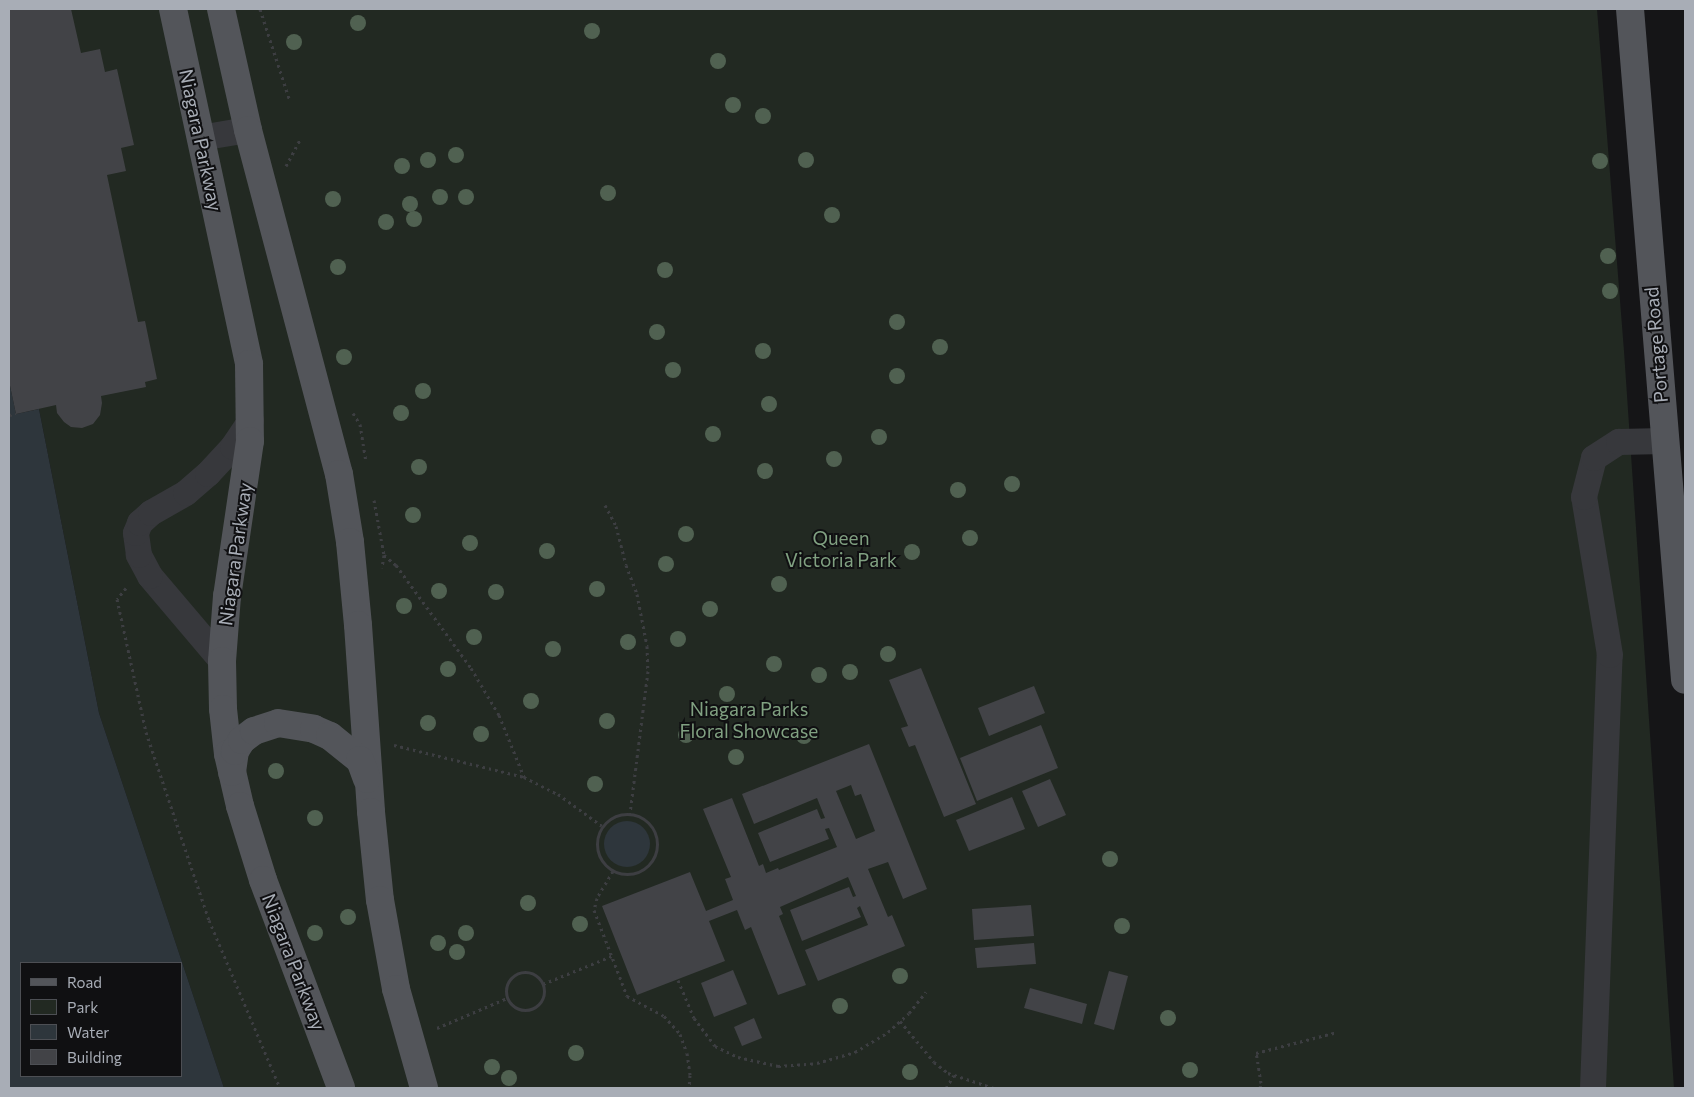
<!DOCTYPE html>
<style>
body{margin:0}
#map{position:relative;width:1694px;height:1097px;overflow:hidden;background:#151517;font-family:Commissioner,sans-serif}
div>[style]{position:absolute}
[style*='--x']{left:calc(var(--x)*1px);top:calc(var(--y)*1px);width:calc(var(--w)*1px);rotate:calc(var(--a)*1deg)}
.green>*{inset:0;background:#222922}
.water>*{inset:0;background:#2e363c}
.round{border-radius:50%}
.building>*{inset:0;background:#424347}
.path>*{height:3px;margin-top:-1.5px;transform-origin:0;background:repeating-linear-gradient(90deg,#3d3e42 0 2.5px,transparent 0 6.5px)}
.path>.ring{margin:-1.5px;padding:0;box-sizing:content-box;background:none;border:3px solid #3d3e42;border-radius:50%}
.minor>*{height:26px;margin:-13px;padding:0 13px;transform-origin:13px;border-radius:13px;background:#37383c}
.major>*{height:28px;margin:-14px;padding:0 14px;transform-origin:14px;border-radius:14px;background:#53555a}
.trees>*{width:16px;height:16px;margin:-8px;border-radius:50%;background:#506151}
span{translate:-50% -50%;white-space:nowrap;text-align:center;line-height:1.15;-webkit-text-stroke:4px #101012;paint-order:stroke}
.street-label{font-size:19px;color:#a8adb6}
.park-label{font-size:19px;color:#80a081}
.frame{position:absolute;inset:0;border:10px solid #a8adb6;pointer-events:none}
.legend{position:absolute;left:20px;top:962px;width:162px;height:115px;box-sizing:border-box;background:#101012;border:1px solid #4d4f54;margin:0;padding:6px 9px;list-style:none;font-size:15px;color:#a8adb6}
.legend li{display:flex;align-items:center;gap:10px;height:25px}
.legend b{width:25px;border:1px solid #4d4f54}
</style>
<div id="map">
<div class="green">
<div style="clip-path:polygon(9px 9px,1597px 9px,1624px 351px,1674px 1088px,224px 1088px,99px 713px,39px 409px,16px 414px,9px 381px)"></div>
</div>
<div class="water">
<div style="clip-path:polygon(evenodd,9px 381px,16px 414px,39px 409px,99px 713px,224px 1088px,9px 1088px,9px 381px,21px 963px,181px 963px,181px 1076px,21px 1076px,21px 963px)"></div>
<div class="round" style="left:604px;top:821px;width:46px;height:46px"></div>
</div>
<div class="building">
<div style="clip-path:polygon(9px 9px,71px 9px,81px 53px,100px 49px,105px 72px,117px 69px,134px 145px,121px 148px,126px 171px,107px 175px,138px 322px,145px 321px,157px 379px,145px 382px,146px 387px,101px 396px,102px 403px,100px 415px,93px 424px,82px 428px,71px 427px,64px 422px,57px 413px,56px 405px,16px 414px,9px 381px)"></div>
<div style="clip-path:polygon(921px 668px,976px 804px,944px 817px,915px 745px,909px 747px,901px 728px,908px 726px,889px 680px)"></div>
<div style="clip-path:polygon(1034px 686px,1045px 713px,989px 736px,978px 708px)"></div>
<div style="clip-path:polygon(1041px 725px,1058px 768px,977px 801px,960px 758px)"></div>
<div style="clip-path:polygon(evenodd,869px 744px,927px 889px,903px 899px,888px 862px,868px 869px,888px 917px,892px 915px,905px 946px,818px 981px,805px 950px,868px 925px,860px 906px,857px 908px,861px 917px,802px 941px,790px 910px,849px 887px,853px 897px,856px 896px,848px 877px,780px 907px,783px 914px,779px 916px,806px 985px,778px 995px,751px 927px,745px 930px,737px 910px,709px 921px,725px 961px,637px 995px,602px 906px,690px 872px,706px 911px,733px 900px,725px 879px,731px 877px,703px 809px,732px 798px,759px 866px,763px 864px,766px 873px,778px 868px,779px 870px,837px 847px,829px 828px,825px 829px,829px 839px,770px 862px,758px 833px,817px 809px,821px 819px,825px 818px,817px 798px,754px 824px,742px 794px,869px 744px,851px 785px,855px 796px,861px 794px,875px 831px,856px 839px,836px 791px,851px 785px)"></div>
<div style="clip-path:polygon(1050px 779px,1066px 815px,1038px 827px,1022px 791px)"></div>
<div style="clip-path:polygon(1012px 797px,1025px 829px,969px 851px,956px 820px)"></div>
<div style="clip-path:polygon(1031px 905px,1034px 936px,974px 940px,972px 909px)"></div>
<div style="clip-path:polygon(1034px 943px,1036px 964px,977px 968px,975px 948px)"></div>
<div style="clip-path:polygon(733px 970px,747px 1004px,714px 1017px,701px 983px)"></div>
<div style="clip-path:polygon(1109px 971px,1128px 976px,1114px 1030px,1094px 1024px)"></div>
<div style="clip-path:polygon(1030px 988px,1087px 1004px,1082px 1024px,1024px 1008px)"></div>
<div style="clip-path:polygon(754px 1018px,762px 1038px,742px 1046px,734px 1027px)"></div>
</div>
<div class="path">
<div style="--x:260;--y:9;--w:94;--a:72"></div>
<div style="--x:286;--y:166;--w:32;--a:-62"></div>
<div style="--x:353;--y:413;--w:13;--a:58"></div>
<div style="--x:360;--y:424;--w:36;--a:81"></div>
<div style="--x:9;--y:415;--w:7;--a:-8"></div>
<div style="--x:374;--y:500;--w:56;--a:79.7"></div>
<div style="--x:384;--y:555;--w:13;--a:99"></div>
<div style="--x:605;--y:505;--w:24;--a:62"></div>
<div style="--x:616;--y:526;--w:40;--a:75.6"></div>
<div style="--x:626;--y:565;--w:31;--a:69"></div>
<div style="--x:637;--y:594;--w:53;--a:79.1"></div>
<div style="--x:647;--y:646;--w:25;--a:88"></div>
<div style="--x:648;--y:671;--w:144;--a:97.2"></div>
<div style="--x:384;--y:555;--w:16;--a:40"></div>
<div style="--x:396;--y:565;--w:127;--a:53.9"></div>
<div style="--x:471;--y:668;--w:55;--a:59.2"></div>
<div style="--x:499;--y:715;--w:67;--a:68"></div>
<div style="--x:126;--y:588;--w:14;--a:129"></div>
<div style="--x:117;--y:599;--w:136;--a:77.7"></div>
<div style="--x:146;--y:732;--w:198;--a:71.5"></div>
<div style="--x:209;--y:920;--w:182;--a:67.1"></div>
<div style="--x:394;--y:745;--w:134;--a:13.8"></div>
<div style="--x:524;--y:777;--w:38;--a:27"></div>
<div style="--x:558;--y:794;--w:54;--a:36"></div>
<div class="ring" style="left:597px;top:814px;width:57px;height:57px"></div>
<div style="--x:613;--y:871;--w:31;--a:121"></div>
<div style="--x:597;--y:898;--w:12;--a:104"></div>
<div style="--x:594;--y:910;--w:92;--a:69"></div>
<div style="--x:627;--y:996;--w:42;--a:28.4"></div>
<div style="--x:664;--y:1016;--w:24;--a:48"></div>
<div style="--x:680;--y:1034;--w:20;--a:70"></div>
<div style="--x:687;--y:1053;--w:22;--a:82"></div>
<div style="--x:690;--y:1075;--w:13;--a:94"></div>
<div class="ring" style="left:506px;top:972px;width:35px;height:35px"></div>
<div style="--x:678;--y:980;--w:41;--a:67.2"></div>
<div style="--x:694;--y:1018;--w:35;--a:53"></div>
<div style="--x:715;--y:1046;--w:25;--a:26"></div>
<div style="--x:738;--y:1057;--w:41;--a:12.7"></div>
<div style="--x:778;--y:1066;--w:39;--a:-4"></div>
<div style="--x:817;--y:1063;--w:40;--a:-16"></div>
<div style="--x:855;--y:1052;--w:39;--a:-31"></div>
<div style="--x:888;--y:1032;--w:28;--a:-42"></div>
<div style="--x:909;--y:1013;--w:27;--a:-51"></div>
<div style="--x:543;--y:984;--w:74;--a:-22.1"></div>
<div style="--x:900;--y:1021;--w:53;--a:50.3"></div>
<div style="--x:934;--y:1062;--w:18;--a:38"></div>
<div style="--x:948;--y:1073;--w:48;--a:18.1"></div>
<div style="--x:437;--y:1028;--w:76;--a:-23.2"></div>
<div style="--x:946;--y:1088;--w:15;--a:-58"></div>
<div style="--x:1260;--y:1088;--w:5;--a:-79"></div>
<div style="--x:1261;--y:1083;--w:30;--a:-99"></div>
<div style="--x:1256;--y:1053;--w:84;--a:-14.5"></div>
</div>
<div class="minor">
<div style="--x:200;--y:138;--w:49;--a:-9.5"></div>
<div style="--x:222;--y:661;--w:111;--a:-130.3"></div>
<div style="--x:150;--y:576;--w:24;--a:-118"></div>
<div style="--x:139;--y:555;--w:22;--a:-98"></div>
<div style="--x:136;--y:533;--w:11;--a:-68"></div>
<div style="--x:140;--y:523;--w:15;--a:-42"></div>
<div style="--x:151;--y:513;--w:40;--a:-29.7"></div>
<div style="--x:186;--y:493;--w:29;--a:-41"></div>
<div style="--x:208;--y:474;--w:37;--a:-47"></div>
<div style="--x:233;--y:447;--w:32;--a:-56"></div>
<div style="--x:1593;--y:1088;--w:433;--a:-87.8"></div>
<div style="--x:1610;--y:655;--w:160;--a:-99.3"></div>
<div style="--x:1584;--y:497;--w:40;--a:-75.6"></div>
<div style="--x:1594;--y:458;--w:30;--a:-33"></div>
<div style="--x:1619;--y:442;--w:45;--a:-1.3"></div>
</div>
<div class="major">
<div style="--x:173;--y:9;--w:363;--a:77.9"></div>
<div style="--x:249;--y:364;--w:77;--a:89.3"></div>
<div style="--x:250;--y:441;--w:157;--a:98.4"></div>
<div style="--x:227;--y:596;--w:65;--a:94.4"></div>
<div style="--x:222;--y:661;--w:48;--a:88.8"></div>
<div style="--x:223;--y:709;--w:45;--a:83.7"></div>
<div style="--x:228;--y:754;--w:53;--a:77"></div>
<div style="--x:240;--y:806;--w:77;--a:72.7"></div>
<div style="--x:263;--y:880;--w:222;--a:69.4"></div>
<div style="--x:221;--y:9;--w:124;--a:77.4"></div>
<div style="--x:248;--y:130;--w:356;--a:75.2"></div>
<div style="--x:339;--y:474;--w:69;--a:80.8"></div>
<div style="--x:350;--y:542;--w:83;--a:84.5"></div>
<div style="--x:358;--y:625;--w:187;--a:86"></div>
<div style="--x:371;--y:812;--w:88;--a:84.2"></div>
<div style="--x:380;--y:900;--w:90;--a:79.8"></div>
<div style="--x:396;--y:989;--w:103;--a:74.2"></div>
<div style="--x:1630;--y:9;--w:673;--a:85.31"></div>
<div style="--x:232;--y:772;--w:21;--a:-82"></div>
<div style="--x:235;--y:751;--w:13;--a:-58"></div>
<div style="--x:242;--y:740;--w:15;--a:-37"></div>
<div style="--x:254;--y:731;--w:25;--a:-18"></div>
<div style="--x:278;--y:723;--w:36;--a:9"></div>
<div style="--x:314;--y:729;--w:17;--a:24"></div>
<div style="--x:330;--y:736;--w:38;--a:39"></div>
<div style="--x:360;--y:760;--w:20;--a:70"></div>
</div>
<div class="trees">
<div style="left:358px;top:23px"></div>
<div style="left:592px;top:31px"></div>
<div style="left:294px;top:42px"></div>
<div style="left:718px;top:61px"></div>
<div style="left:733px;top:105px"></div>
<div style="left:763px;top:116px"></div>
<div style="left:456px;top:155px"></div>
<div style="left:428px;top:160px"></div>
<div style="left:806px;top:160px"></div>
<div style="left:1600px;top:161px"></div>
<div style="left:402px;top:166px"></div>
<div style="left:608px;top:193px"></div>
<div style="left:440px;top:197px"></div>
<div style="left:466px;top:197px"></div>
<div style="left:333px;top:199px"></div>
<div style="left:410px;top:204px"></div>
<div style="left:832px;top:215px"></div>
<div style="left:414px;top:219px"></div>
<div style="left:386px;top:222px"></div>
<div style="left:1608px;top:256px"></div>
<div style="left:338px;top:267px"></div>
<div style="left:665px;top:270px"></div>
<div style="left:1610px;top:291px"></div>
<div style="left:897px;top:322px"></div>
<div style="left:657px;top:332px"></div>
<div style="left:940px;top:347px"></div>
<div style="left:763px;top:351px"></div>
<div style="left:344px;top:357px"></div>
<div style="left:673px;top:370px"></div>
<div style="left:897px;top:376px"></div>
<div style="left:423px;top:391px"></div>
<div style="left:769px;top:404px"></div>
<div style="left:401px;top:413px"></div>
<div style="left:713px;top:434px"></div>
<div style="left:879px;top:437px"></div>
<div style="left:834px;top:459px"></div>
<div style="left:419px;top:467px"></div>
<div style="left:765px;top:471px"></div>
<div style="left:1012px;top:484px"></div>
<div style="left:958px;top:490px"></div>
<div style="left:413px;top:515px"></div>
<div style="left:686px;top:534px"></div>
<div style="left:970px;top:538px"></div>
<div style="left:470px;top:543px"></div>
<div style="left:547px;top:551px"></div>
<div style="left:912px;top:552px"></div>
<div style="left:666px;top:564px"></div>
<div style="left:779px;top:584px"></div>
<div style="left:597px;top:589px"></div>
<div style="left:439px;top:591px"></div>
<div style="left:496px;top:592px"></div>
<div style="left:404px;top:606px"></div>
<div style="left:710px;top:609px"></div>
<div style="left:474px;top:637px"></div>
<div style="left:678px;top:639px"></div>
<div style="left:628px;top:642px"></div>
<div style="left:553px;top:649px"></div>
<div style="left:888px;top:654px"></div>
<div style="left:774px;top:664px"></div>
<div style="left:448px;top:669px"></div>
<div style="left:850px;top:672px"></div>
<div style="left:819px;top:675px"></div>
<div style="left:727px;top:694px"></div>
<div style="left:531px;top:701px"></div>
<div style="left:607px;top:721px"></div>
<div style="left:428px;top:723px"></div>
<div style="left:481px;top:734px"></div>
<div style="left:686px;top:735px"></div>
<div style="left:804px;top:736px"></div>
<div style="left:736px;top:757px"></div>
<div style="left:276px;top:771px"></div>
<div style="left:595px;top:784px"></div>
<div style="left:315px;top:818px"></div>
<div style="left:1110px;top:859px"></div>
<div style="left:528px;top:903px"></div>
<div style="left:348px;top:917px"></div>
<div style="left:580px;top:924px"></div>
<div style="left:1122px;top:926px"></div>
<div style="left:315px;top:933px"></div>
<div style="left:466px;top:933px"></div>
<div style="left:438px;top:943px"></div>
<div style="left:457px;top:952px"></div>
<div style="left:900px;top:976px"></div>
<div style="left:840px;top:1006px"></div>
<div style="left:1168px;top:1018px"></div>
<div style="left:576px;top:1053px"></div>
<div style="left:492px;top:1067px"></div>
<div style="left:1190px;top:1070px"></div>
<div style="left:910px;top:1072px"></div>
<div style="left:509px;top:1078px"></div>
</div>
<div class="street-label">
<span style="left:201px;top:140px;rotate:78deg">Niagara Parkway</span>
<span style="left:1656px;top:345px;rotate:-95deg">Portage Road</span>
<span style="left:235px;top:554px;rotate:-82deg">Niagara Parkway</span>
<span style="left:294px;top:962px;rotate:69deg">Niagara Parkway</span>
</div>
<div class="park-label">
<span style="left:841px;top:549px">Queen<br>Victoria Park</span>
<span style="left:749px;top:720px">Niagara Parks<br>Floral Showcase</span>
</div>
<div class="frame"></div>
<ul class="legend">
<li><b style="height:6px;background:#53555a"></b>Road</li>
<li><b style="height:14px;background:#222922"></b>Park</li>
<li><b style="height:14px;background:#2e363c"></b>Water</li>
<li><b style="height:14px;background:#424347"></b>Building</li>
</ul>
</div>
